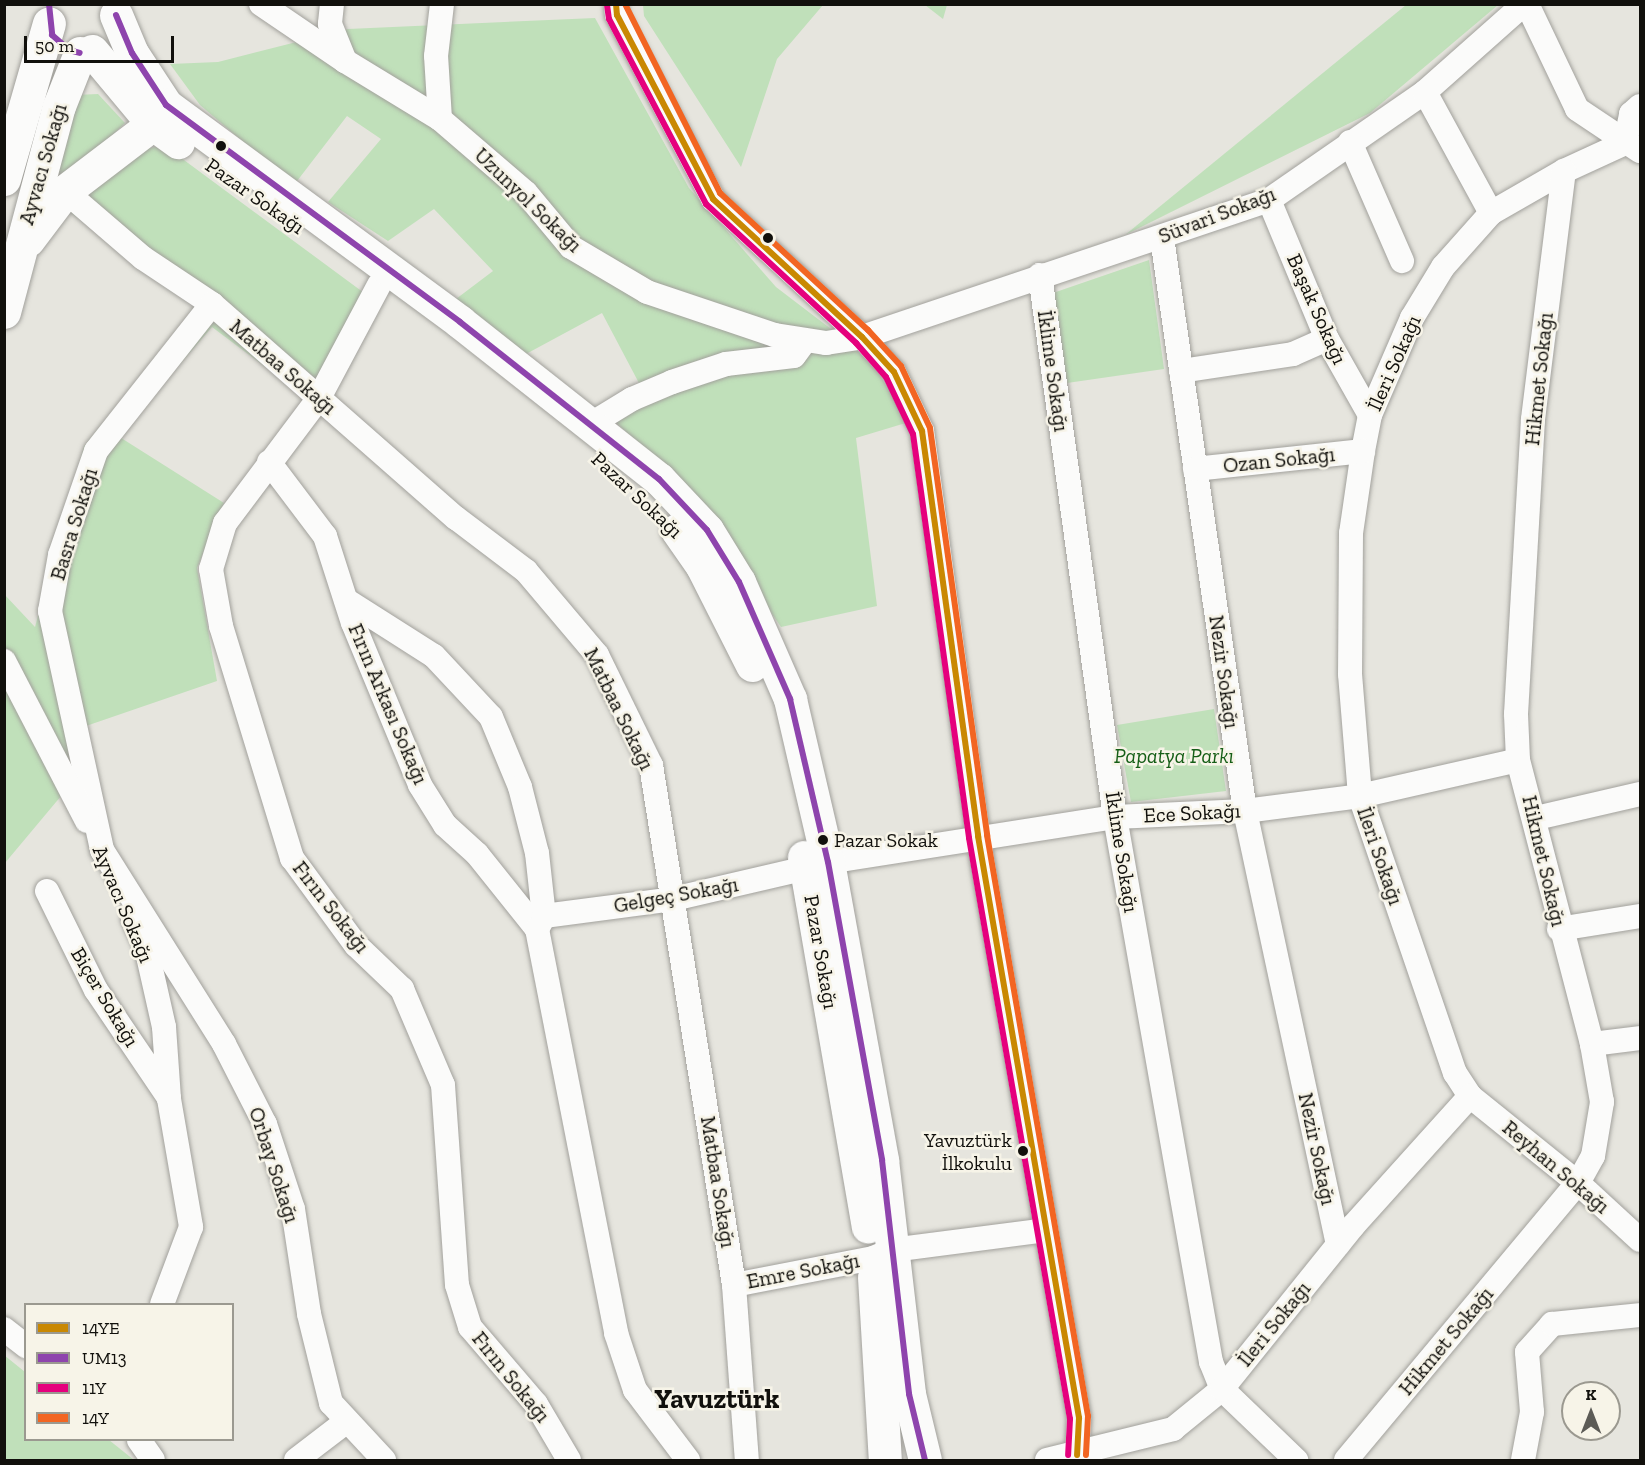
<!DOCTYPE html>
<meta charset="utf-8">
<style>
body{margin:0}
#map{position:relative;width:1645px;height:1465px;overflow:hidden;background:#e6e5de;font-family:"Zilla Slab",serif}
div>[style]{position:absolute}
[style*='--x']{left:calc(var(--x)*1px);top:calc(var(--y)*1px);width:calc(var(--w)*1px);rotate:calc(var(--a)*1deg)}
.green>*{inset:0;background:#c0e0ba}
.roads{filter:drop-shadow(0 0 2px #a2a19c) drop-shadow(0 0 2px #a2a19c)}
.minor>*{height:24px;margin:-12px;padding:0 12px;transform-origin:12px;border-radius:12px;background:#fbfbfa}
.secondary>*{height:33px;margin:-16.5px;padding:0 16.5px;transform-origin:16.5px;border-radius:16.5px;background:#fbfbfa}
.bus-1>*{height:6px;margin:-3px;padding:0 3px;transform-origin:3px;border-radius:3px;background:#c98802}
.bus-2>*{height:6px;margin:-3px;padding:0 3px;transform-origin:3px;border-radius:3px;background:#8e44ad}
.bus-3>*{height:6px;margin:-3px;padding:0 3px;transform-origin:3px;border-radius:3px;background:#e5007d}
.bus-4>*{height:6px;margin:-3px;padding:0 3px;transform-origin:3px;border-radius:3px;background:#f26522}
.dots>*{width:16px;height:16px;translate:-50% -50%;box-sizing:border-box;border:3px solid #f7f4e8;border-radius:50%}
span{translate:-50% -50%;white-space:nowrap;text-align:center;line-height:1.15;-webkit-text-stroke:5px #f7f4e8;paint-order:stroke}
.bus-label{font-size:20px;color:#11100c}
.left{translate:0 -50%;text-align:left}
.right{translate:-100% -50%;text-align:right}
.street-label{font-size:21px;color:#11100c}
.park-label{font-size:21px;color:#155e16;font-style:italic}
.district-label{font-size:27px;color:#11100c;font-weight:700}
.frame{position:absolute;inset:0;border:6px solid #11100c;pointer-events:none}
.legend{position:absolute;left:24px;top:1303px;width:210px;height:138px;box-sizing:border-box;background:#f7f4e8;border:2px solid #9b9990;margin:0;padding:8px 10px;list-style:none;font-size:18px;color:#11100c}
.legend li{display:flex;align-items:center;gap:12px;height:30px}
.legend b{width:30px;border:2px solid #9b9990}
.north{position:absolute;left:1561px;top:1381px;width:60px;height:60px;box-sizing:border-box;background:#f7f4e8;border:2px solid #9b9990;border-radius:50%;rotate:0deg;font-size:16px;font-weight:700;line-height:24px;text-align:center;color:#11100c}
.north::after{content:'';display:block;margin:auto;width:21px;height:27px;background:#5c5b56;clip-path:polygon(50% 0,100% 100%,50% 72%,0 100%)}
.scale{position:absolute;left:24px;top:36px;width:150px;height:27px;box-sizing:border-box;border:3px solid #11100c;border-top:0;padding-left:8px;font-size:18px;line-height:21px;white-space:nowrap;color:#11100c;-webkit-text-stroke:4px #f7f4e8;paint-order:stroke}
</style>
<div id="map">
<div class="green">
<div style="clip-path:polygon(643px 5px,823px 5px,777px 59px,741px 167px,644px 16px)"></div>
<div style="clip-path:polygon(925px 5px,947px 5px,943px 19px)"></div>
<div style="clip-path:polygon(1406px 5px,1498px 5px,1370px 113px,1125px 235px)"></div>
<div style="clip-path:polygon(595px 18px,689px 188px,776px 287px,869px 358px,909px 422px,856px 438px,877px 606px,781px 627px,685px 487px,608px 415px,640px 385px,602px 313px,526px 354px,456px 299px,493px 271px,434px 209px,388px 241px,328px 202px,381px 139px,347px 116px,294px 185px,200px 105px,170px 64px,218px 62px,348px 29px)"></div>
<div style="clip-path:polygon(98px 94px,125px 123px,46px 199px,75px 95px)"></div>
<div style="clip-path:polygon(165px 146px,375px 301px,308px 399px,212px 327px,118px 436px,224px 503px,197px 568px,217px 681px,86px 726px,82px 771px,5px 863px,4px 594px,35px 627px,84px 446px,199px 305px,61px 206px,130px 150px)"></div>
<div style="clip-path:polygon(1149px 260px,1164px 369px,1067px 383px,1053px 293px)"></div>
<div style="clip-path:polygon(1214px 709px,1226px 791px,1131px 802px,1117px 725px)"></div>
<div style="clip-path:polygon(4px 1355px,25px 1372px,26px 1440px,109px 1440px,134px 1460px,5px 1460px)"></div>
</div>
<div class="roads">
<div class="minor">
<div style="--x:261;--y:4;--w:102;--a:34.2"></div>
<div style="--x:332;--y:4;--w:20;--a:96"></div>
<div style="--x:330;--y:24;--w:40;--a:68"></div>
<div style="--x:345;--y:61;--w:111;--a:31.4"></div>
<div style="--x:440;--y:119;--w:113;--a:40.7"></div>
<div style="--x:526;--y:193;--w:70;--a:50.2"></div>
<div style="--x:571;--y:247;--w:88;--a:30.6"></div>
<div style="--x:647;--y:292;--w:135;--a:18.6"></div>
<div style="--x:775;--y:335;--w:52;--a:8.9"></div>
<div style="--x:826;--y:343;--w:36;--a:-9"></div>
<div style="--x:862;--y:337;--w:429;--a:-18.6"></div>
<div style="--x:1269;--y:200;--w:190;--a:-34.7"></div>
<div style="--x:1425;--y:92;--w:132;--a:-41.6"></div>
<div style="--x:616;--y:4;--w:11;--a:85"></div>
<div style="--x:617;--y:15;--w:208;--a:62.4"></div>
<div style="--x:713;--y:199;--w:203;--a:42.8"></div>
<div style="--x:862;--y:337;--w:47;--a:47.6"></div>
<div style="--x:894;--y:372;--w:65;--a:64.6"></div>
<div style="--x:922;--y:431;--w:409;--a:82.1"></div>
<div style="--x:978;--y:836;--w:591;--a:80.15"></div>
<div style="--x:1079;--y:1418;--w:37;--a:93"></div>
<div style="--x:1527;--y:4;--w:116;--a:64.5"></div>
<div style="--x:1577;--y:109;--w:76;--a:33.7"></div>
<div style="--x:1425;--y:92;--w:138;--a:61.4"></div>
<div style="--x:440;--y:119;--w:63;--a:-93.6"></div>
<div style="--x:436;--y:56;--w:52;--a:-83.4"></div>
<div style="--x:1350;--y:142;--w:130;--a:66.4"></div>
<div style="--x:1625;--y:143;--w:67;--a:155.3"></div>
<div style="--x:1564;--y:171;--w:84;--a:150.1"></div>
<div style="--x:1491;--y:213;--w:72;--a:131.6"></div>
<div style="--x:1443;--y:267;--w:60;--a:121.3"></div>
<div style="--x:1412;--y:318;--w:106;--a:113.4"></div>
<div style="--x:1370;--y:415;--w:37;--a:101"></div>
<div style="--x:1363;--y:451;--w:83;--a:98.3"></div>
<div style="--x:1351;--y:533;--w:141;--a:90.4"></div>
<div style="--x:1350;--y:674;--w:122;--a:85.3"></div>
<div style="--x:1360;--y:796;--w:293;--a:71.1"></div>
<div style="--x:1455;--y:1073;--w:27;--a:57"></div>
<div style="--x:1470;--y:1096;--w:139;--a:38.9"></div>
<div style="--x:1578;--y:1183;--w:84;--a:42.6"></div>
<div style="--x:1625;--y:143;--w:30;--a:-78"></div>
<div style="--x:1631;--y:114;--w:12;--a:-42"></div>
<div style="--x:65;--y:191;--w:103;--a:40.7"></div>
<div style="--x:143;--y:258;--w:83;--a:33.7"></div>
<div style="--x:212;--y:304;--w:325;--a:41.3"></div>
<div style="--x:456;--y:518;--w:88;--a:37.1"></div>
<div style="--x:526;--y:571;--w:110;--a:49.8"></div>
<div style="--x:597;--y:655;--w:123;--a:63.9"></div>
<div style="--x:651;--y:765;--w:527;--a:80.93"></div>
<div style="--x:734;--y:1285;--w:175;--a:85.8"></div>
<div style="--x:1269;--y:200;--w:151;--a:67.4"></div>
<div style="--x:1327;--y:339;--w:87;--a:60.5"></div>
<div style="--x:1162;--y:238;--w:579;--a:81.76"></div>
<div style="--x:1245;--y:811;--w:443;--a:77.9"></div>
<div style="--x:1040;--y:275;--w:547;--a:82.12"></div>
<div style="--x:1115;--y:817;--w:553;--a:80.01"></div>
<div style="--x:1211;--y:1362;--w:29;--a:68"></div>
<div style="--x:1222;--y:1389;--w:103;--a:43.8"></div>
<div style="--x:379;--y:285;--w:128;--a:118"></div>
<div style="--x:319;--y:398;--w:156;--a:126.9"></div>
<div style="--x:225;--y:523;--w:48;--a:106.9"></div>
<div style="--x:211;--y:569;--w:58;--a:80"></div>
<div style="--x:221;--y:626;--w:243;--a:73"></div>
<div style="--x:292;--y:858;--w:108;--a:53.7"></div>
<div style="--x:356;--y:945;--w:64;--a:43.7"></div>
<div style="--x:402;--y:989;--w:104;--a:66.9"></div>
<div style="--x:443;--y:1085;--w:200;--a:86"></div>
<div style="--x:457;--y:1285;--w:44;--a:72.8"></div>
<div style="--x:470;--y:1327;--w:101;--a:49.4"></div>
<div style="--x:536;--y:1404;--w:65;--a:59.5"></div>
<div style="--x:212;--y:304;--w:187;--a:128.3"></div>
<div style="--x:96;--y:451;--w:110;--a:109.1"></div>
<div style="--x:60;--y:555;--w:57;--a:100.1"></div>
<div style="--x:50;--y:611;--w:245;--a:77.7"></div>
<div style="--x:102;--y:850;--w:229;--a:57.8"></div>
<div style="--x:224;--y:1044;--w:90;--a:62.9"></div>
<div style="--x:265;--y:1124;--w:89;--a:71.8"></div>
<div style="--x:293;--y:1209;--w:106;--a:81.3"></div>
<div style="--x:309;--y:1314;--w:92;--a:76.1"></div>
<div style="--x:331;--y:1403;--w:78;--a:47.1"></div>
<div style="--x:1181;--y:371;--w:113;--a:-8.6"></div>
<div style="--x:1293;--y:354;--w:37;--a:-24"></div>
<div style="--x:591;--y:424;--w:48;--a:-31.4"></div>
<div style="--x:632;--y:399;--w:43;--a:-23"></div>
<div style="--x:672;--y:382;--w:57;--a:-18.4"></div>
<div style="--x:726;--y:364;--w:68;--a:-6.7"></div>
<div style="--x:794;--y:356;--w:19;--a:-54"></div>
<div style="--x:269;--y:462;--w:93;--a:52.9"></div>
<div style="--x:325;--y:536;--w:91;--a:72.2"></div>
<div style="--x:353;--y:623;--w:175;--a:67.5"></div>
<div style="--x:420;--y:785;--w:47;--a:58"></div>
<div style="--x:445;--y:825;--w:43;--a:42.2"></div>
<div style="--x:477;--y:854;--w:96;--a:51.3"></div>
<div style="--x:1195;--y:469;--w:169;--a:-6.1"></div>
<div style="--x:346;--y:600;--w:104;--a:32.5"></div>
<div style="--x:434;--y:656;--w:83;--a:46.9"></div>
<div style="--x:491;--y:717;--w:76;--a:67.5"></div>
<div style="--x:520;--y:787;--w:68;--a:75.6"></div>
<div style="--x:537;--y:853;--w:63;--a:83.7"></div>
<div style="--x:544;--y:916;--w:15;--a:118"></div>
<div style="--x:537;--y:929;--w:412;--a:78.9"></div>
<div style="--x:616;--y:1333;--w:60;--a:71.6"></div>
<div style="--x:635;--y:1390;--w:88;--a:52.9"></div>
<div style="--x:4;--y:661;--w:180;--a:62.6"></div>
<div style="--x:1536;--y:818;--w:107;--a:-13"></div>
<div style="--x:828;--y:862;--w:291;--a:-8.9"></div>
<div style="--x:1115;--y:817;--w:130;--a:-2.6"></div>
<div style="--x:1245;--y:811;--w:116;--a:-7.4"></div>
<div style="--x:1360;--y:796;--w:162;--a:-12.8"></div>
<div style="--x:47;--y:891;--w:110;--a:63.7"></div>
<div style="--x:96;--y:990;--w:130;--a:55.9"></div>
<div style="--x:544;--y:916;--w:130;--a:-7.5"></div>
<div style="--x:673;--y:899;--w:137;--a:-13.1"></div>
<div style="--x:133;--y:918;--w:32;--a:66"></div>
<div style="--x:146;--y:947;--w:82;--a:77.3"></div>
<div style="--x:164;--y:1027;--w:72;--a:86"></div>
<div style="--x:169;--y:1099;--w:130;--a:80.2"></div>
<div style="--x:191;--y:1227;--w:82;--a:110.6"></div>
<div style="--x:1559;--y:929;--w:82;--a:-9.1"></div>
<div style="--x:1592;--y:1044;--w:48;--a:-7.1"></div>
<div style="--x:734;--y:1285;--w:142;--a:-11"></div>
<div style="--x:873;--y:1258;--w:21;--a:-23"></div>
<div style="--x:892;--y:1250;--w:155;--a:-7.4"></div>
<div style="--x:4;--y:1329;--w:28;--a:38"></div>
<div style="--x:139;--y:1440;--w:24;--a:55"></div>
<div style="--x:296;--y:1460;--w:64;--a:-37.4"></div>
<div style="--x:1047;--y:1460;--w:130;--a:-13.8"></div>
<div style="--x:1173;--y:1429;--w:63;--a:-39.2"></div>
<div style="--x:1222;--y:1389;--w:209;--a:-51.2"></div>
<div style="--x:1353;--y:1226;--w:175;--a:-48"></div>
<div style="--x:1346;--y:1460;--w:361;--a:-50.1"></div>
<div style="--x:1578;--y:1183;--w:31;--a:-61"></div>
<div style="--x:1593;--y:1156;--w:55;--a:-80.5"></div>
<div style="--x:1602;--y:1102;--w:59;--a:-99.8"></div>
<div style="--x:1592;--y:1044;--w:293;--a:-104.6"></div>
<div style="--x:1518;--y:760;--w:46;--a:-92.5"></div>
<div style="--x:1516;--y:714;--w:295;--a:-86.7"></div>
<div style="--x:1533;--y:419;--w:250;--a:-82.9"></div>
<div style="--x:1523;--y:1460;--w:49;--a:-79.4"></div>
<div style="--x:1532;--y:1412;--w:60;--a:-94.8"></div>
<div style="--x:1527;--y:1352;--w:38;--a:-48"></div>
<div style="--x:1552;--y:1324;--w:88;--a:-5.8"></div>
</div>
<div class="secondary">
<div style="--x:116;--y:15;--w:41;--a:67.2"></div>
<div style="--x:132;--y:53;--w:62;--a:56.8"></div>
<div style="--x:166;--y:105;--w:365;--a:36.4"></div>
<div style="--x:460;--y:322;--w:253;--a:38.3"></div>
<div style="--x:659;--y:479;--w:70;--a:46.7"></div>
<div style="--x:707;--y:530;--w:61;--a:58.4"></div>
<div style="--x:739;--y:582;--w:128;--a:66.4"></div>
<div style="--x:790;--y:699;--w:167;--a:76.9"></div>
<div style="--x:828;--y:862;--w:303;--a:79.7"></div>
<div style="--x:882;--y:1160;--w:236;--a:83.4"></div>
<div style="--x:909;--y:1394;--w:68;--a:76.4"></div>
<div style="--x:92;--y:51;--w:95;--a:50.1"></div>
<div style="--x:153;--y:124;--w:31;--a:36"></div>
<div style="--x:4;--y:179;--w:162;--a:-73.9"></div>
<div style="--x:28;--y:240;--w:61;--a:-52.9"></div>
<div style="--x:65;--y:191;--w:111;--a:-37.3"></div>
<div style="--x:4;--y:312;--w:213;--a:-75.1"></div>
<div style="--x:59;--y:106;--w:57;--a:-68.4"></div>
<div style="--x:677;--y:530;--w:44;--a:55.2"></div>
<div style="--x:702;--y:566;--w:111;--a:63.2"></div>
<div style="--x:804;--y:857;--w:375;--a:80.2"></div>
<div style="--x:874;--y:1277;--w:183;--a:86.6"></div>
</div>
</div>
<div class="bus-1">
<div style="--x:616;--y:4;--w:11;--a:85"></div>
<div style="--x:617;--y:15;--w:208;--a:62.4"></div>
<div style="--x:713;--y:199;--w:203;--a:42.8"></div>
<div style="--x:862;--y:337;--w:47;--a:47.6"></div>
<div style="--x:894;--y:372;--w:65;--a:64.6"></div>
<div style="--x:922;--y:431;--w:409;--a:82.1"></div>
<div style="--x:978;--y:836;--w:591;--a:80.15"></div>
<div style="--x:1079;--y:1418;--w:37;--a:93"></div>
</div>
<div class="bus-2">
<div style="--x:49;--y:4;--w:31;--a:84"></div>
<div style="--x:52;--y:35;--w:23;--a:41"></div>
<div style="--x:69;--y:50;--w:11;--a:15"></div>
<div style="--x:116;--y:15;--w:41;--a:67.2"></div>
<div style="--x:132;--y:53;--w:62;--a:56.8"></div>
<div style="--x:166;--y:105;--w:365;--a:36.4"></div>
<div style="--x:460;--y:322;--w:253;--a:38.3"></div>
<div style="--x:659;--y:479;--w:70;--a:46.7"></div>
<div style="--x:707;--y:530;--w:61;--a:58.4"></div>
<div style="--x:739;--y:582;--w:128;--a:66.4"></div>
<div style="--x:790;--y:699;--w:167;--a:76.9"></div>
<div style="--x:828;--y:862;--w:303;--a:79.7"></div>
<div style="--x:882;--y:1160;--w:236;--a:83.4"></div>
<div style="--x:909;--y:1394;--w:68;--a:76.4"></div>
</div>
<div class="bus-3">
<div style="--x:607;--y:5;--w:14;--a:82"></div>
<div style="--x:609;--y:19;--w:209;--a:62.3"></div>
<div style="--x:706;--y:204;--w:205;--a:42.8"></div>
<div style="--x:856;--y:343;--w:45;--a:48.6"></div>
<div style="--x:886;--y:377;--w:63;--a:64.7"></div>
<div style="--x:913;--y:434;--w:408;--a:82.1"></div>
<div style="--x:969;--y:838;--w:590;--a:80.14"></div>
<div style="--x:1070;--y:1419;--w:36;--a:93"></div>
</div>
<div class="bus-4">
<div style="--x:625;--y:4;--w:212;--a:63.3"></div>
<div style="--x:720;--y:193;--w:202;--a:42.8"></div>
<div style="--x:868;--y:330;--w:49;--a:47.5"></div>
<div style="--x:901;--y:366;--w:68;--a:64.9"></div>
<div style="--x:930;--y:428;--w:411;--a:82"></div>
<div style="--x:987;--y:835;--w:590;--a:80.14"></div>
<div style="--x:1088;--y:1416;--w:39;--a:93"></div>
</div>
<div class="dots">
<div style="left:221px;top:146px;background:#11100c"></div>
<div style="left:768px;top:238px;background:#11100c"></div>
<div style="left:823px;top:840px;background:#11100c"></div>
<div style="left:1023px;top:1151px;background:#11100c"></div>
</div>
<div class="bus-label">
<span class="left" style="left:834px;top:840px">Pazar Sokak</span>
<span class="right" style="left:1012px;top:1152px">Yavuztürk<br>İlkokulu</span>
</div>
<div class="street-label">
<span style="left:43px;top:164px;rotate:-74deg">Ayvacı Sokağı</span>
<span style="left:255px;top:196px;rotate:35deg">Pazar Sokağı</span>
<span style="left:528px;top:200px;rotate:44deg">Uzunyol Sokağı</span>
<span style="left:1217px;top:215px;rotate:-21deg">Süvari Sokağı</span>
<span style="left:1317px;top:309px;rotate:66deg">Başak Sokağı</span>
<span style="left:1394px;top:363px;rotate:-66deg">İleri Sokağı</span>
<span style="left:283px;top:367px;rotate:41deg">Matbaa Sokağı</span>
<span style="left:1053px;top:371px;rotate:82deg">İklime Sokağı</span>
<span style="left:1539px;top:379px;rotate:-84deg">Hikmet Sokağı</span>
<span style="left:1279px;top:460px;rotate:-6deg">Ozan Sokağı</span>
<span style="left:637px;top:495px;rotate:43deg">Pazar Sokağı</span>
<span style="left:74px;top:524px;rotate:-73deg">Basra Sokağı</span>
<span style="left:1224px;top:672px;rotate:82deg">Nezir Sokağı</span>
<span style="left:388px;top:704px;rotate:67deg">Fırın Arkası Sokağı</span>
<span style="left:619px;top:709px;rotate:64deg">Matbaa Sokağı</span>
<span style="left:1192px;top:813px;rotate:-3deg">Ece Sokağı</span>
<span style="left:1122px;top:852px;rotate:81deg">İklime Sokağı</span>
<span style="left:1380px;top:856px;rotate:71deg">İleri Sokağı</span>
<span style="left:1544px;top:861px;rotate:77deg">Hikmet Sokağı</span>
<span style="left:676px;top:895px;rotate:-10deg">Gelgeç Sokağı</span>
<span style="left:123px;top:904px;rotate:67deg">Ayvacı Sokağı</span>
<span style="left:331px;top:907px;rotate:52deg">Fırın Sokağı</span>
<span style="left:821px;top:952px;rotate:80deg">Pazar Sokağı</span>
<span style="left:105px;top:997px;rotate:59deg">Biçer Sokağı</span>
<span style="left:1317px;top:1149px;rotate:78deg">Nezir Sokağı</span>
<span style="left:274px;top:1165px;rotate:72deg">Orbay Sokağı</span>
<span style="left:1556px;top:1167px;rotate:40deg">Reyhan Sokağı</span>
<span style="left:718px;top:1182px;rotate:81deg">Matbaa Sokağı</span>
<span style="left:803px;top:1271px;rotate:-11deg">Emre Sokağı</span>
<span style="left:1274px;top:1324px;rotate:-51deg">İleri Sokağı</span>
<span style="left:1446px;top:1341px;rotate:-50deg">Hikmet Sokağı</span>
<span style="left:511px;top:1377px;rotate:51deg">Fırın Sokağı</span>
</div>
<div class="park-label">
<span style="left:1174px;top:756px">Papatya Parkı</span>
</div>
<div class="district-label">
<span style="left:717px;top:1400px">Yavuztürk</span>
</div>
<div class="frame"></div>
<ul class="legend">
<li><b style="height:8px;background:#c98802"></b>14YE</li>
<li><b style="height:8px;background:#8e44ad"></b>UM13</li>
<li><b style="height:8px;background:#e5007d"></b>11Y</li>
<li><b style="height:8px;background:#f26522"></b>14Y</li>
</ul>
<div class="north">K</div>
<div class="scale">50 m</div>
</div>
